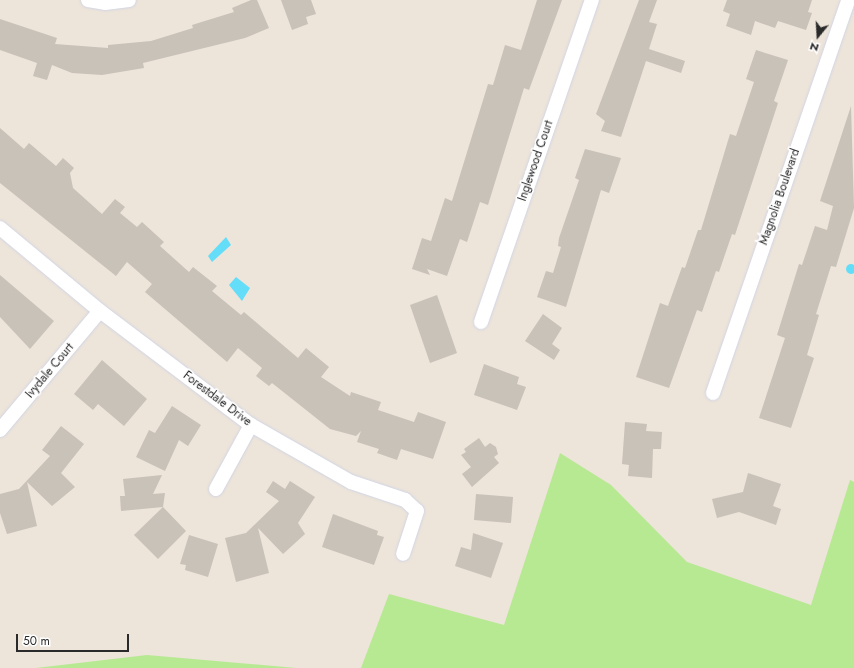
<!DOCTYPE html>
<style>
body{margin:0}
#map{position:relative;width:854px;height:668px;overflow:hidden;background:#ede4da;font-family:Jost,sans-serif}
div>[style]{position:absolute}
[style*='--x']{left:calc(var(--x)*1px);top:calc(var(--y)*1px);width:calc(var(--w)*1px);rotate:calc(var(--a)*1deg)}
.green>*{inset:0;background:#b6e992}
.water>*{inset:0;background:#64ddf8}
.round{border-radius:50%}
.building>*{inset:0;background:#c8c2b9}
.roads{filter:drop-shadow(0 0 1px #d0d5e4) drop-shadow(0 0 1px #d0d5e4)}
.minor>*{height:14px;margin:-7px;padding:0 7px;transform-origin:7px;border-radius:7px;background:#fff}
span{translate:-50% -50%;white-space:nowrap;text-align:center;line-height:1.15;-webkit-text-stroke:3px #fff;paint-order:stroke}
.street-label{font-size:12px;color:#2a2a2a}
.north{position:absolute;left:798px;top:16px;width:40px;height:40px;-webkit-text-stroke:3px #fff;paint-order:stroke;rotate:198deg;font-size:11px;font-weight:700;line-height:16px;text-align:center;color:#2a2a2a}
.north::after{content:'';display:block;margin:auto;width:14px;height:18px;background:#2a2a2a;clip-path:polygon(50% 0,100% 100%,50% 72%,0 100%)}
.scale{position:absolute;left:16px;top:634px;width:113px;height:18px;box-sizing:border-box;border:2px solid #2a2a2a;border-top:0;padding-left:5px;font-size:12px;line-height:14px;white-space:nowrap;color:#2a2a2a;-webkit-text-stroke:3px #fff;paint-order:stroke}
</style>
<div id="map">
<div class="green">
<div style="clip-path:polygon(560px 453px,611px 485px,687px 562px,811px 605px,850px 480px,854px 482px,854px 668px,361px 668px,389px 594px,504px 625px)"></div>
<div style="clip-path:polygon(147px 655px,296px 668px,36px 668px)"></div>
</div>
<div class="water">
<div style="clip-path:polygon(226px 237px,231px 245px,212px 262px,208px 256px)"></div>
<div class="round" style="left:846px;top:264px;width:10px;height:10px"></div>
<div style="clip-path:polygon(236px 277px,250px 288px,242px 301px,229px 285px)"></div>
</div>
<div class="building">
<div style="clip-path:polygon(251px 0,257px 0,269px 28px,245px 38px,143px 63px,144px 68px,102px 75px,72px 73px,52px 65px,47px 80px,33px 76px,37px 63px,0 50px,0 19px,57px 38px,55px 44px,108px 48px,108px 45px,151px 41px,193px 28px,192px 25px,234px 12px,232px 8px)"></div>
<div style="clip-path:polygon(281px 0,311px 0,316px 14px,306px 17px,308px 24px,292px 30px)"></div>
<div style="clip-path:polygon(537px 0,562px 0,529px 90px,524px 88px,488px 205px,480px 202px,467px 242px,460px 239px,447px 276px,427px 269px,430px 275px,412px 269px,422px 238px,431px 241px,445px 198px,452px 201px,488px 84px,493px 85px,505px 45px,521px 50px)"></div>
<div style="clip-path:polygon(639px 0,657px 0,649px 22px,657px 24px,649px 49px,685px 61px,681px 73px,646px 61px,621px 137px,601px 131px,605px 121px,596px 114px)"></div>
<div style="clip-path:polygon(727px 0,812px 0,808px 12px,812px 13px,806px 30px,778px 21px,775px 28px,755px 21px,751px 35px,726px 26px,730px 14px,723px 11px)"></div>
<div style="clip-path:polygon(756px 50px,788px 60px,774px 101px,778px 103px,735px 235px,732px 234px,719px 272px,716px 271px,702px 312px,697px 310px,669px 388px,636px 377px,660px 303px,668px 306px,682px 267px,685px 268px,698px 230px,701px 230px,730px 134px,736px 136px,754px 82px,746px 79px)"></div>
<div style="clip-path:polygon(851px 106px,854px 208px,836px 267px,831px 266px,816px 314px,819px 315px,807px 355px,814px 358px,791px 428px,759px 418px,785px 338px,777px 335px,799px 264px,802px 265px,815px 226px,827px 230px,833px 206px,820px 201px)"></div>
<div style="clip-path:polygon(0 128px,24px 149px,29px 143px,56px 166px,63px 158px,74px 168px,70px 173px,73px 188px,102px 214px,115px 199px,125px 207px,120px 213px,137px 227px,142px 222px,164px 242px,160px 246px,189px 272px,193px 267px,217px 286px,212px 291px,241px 315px,244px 312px,298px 358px,306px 348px,329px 367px,321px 377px,350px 396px,351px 392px,381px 402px,378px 410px,414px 422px,418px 412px,446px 422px,433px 459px,401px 449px,397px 460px,377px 453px,379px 449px,357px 442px,361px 431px,356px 436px,330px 429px,272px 383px,269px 386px,256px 376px,262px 368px,238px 348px,227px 362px,145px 292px,152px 284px,127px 262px,116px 276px,0 183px)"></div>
<div style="clip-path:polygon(585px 149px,621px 158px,609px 193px,601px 190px,566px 307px,537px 297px,546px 271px,553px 273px,561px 247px,558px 246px,559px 238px,579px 180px,575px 178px)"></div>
<div style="clip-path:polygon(0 275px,54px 321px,30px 349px,0 317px)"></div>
<div style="clip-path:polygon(437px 295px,457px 353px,430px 363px,410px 305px)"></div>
<div style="clip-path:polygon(543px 314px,562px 328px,552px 344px,560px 350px,554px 360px,525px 341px)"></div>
<div style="clip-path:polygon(102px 360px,147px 399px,124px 426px,98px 404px,93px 410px,74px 394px)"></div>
<div style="clip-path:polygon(484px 364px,519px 377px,517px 384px,526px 387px,517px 410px,474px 395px)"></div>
<div style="clip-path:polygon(172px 406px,201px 425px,188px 446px,179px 440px,165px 471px,136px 457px,149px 430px,155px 433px)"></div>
<div style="clip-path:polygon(625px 422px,647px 424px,646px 431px,662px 432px,661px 449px,653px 449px,652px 478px,628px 476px,629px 465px,622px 464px)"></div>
<div style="clip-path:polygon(61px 426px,84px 444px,61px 473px,75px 487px,52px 506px,27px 482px,37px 526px,7px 534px,0 513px,0 494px,19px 489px,50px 456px,42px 450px)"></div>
<div style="clip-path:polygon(479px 438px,485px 447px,490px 443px,496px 447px,498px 454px,494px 457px,499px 463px,472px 487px,462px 474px,471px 467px,461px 455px,466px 452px,464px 449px)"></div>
<div style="clip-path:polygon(748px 473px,781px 484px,773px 506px,781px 509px,776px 525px,739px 512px,717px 518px,712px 499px,743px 492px)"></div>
<div style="clip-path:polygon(162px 475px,153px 494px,165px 493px,163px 507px,186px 531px,158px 559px,134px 535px,163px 507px,121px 511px,120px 496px,125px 496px,123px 479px)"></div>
<div style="clip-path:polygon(273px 481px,285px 489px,290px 481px,315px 497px,298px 523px,305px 534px,283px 554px,258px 528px,269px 573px,236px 582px,225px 538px,246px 533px,279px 501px,266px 492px)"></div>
<div style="clip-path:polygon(476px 494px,513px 497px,511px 523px,474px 520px)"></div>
<div style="clip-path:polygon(333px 514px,378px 531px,377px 535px,384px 537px,374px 565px,322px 547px)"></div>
<div style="clip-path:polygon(473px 533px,503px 543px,491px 578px,455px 566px,461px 547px,471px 550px)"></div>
<div style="clip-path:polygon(189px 535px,218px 544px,208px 577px,185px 570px,186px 565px,180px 564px)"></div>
</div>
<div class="roads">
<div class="minor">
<div style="--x:88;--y:0;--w:17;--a:10"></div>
<div style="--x:105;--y:3;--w:24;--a:-7"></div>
<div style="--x:0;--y:228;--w:130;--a:39.7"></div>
<div style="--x:100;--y:311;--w:189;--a:37.1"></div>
<div style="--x:251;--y:425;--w:115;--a:29.7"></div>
<div style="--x:351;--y:482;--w:57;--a:18.4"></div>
<div style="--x:405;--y:500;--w:16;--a:43"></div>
<div style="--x:417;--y:511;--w:45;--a:108"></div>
<div style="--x:481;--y:322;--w:341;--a:-71"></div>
<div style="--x:713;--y:393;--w:416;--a:-71"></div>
<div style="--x:0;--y:430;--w:155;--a:-50"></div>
<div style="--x:216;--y:489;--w:73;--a:-61.3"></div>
</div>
</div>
<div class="street-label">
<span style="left:536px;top:161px;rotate:-71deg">Inglewood Court</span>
<span style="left:780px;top:197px;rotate:-71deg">Magnolia Boulevard</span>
<span style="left:50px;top:371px;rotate:-50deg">Ivydale Court</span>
<span style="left:217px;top:399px;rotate:37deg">Forestdale Drive</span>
</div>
<div class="north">N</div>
<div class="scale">50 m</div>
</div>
